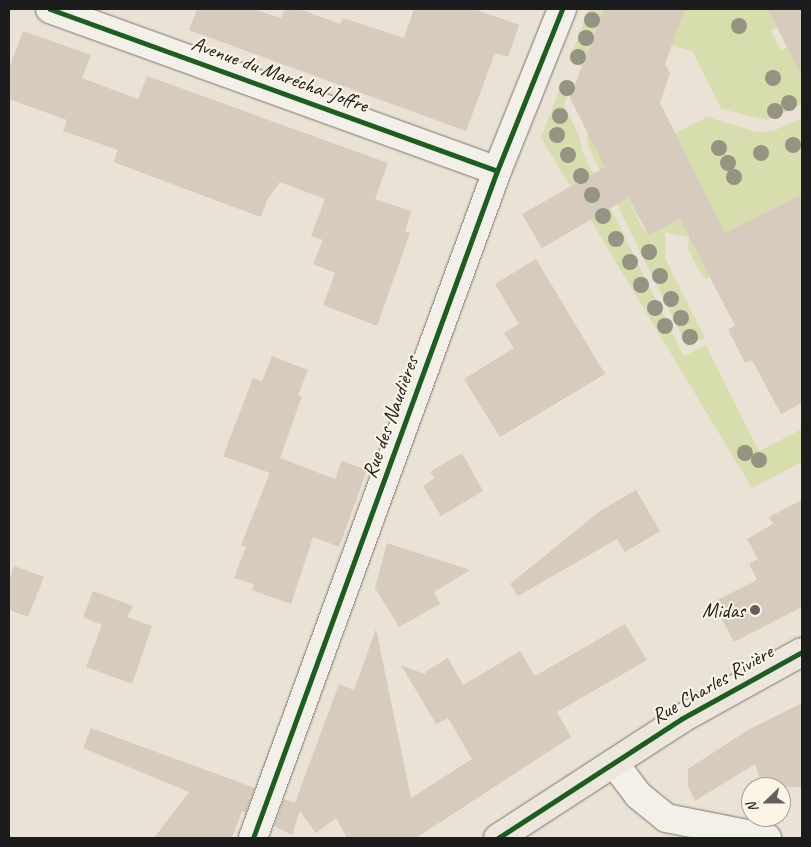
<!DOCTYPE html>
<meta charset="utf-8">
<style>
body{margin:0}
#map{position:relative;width:811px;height:847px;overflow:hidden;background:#eae2d5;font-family:Caveat,sans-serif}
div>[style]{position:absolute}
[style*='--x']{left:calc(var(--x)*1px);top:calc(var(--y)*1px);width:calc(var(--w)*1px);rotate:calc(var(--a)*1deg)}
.green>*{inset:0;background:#d8ddae}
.building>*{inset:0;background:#d6cbbd}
.roads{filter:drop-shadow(0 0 1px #79756f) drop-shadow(0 0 1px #79756f)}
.minor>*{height:28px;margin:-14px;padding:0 14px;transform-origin:14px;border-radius:14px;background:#f3f0e9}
.major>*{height:28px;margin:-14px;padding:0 14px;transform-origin:14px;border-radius:14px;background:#ede6dc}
.cycleway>*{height:5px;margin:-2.5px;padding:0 2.5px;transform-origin:2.5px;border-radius:2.5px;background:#1b5e20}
.trees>*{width:16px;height:16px;margin:-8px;border-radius:50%;background:#959482}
.dots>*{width:14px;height:14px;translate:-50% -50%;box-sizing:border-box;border:2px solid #fcf5e5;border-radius:50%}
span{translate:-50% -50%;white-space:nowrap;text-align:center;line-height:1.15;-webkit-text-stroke:4px #fcf5e5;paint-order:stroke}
.street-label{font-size:21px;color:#1c1c1c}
.poi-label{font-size:21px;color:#1c1c1c}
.right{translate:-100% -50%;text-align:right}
.frame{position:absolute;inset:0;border:10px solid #1c1c1c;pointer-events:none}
.north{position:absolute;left:741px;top:777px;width:50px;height:50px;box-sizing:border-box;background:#fcf5e5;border:1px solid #a29e95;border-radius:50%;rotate:248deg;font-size:14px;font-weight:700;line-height:20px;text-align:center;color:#1c1c1c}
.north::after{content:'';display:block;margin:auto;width:18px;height:22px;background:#64615d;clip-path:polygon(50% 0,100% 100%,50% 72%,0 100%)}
</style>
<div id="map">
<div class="green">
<div style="clip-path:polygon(589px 9px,604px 9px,600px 19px,605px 20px,598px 37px,593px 36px,582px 66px,569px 61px)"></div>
<div style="clip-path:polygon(679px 9px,768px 9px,777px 27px,771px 31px,781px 50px,802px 40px,802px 104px,766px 120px,721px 109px,693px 52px,667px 43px)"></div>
<div style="clip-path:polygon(563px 80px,571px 83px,564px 105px,579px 136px,582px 151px,684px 356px,706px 345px,759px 451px,802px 429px,802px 462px,752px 488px,541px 138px)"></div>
<div style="clip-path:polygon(707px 117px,757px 132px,773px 131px,802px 118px,802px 194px,770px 210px,707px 279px,703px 278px,693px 259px,688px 248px,689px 237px,665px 232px,665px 258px,705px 338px,687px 346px,589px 148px,587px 136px,588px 133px,614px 171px,644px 231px,702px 202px,669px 136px)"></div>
</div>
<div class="building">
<div style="clip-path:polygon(197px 9px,252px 9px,281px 18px,285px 9px,299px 9px,340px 24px,343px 18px,404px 38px,414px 9px,474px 9px,519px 25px,508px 57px,495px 53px,466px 131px,189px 30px)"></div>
<div style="clip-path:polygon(604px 9px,685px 9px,665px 64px,670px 73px,660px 103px,725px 233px,802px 194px,802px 403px,781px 414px,752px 360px,745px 363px,728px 329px,735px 326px,680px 219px,649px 235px,628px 198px,542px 248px,522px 214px,605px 167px,570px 98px)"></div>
<div style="clip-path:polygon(768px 9px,802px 9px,802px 77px)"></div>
<div style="clip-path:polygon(23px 31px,91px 55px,82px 78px,138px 99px,147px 76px,388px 163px,375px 199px,411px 211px,405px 232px,410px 233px,377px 326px,323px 305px,335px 273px,313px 264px,323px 240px,311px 236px,325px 199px,280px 182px,267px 200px,261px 217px,113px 162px,118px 150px,63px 131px,67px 120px,9px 99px,9px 69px)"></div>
<div style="clip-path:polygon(536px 259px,605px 374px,500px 437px,464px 379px,514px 348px,504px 333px,519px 324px,495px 284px)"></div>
<div style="clip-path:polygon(272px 356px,308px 370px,298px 395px,302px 396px,280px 458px,335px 479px,342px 461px,367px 470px,339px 547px,313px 537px,291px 604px,252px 590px,254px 584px,234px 578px,246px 547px,241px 545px,270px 473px,223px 456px,253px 378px,262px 381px)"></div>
<div style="clip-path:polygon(462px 453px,483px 491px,441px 516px,423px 486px,435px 478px,430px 472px)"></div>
<div style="clip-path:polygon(636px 490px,660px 531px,625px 552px,617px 539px,518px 596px,510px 584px,600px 511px)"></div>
<div style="clip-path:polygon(802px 500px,802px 607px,734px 642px,713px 602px,757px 580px,749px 564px,758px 559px,747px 539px,773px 524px,769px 517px)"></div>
<div style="clip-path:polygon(387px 543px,470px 570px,434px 592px,440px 604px,399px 627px,375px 588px)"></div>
<div style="clip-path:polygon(14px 566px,44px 577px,28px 617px,9px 610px,9px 581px)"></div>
<div style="clip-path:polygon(93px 591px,133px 606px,127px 617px,152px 626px,132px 684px,86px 667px,102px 625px,83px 617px)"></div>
<div style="clip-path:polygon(625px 624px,647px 660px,557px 712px,571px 737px,416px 838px,347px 838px,336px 818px,316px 833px,300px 811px,292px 835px,274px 826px,284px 799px,295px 803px,339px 684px,354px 690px,376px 629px,411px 798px,472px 759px,448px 718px,436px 724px,401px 665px,427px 675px,425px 672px,448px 658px,463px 685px,520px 651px,535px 676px)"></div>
<div style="clip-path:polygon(802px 703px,802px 787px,763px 787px,755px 764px,695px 801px,688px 786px,688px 769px,748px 730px)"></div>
<div style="clip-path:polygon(91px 728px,255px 788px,246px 813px,242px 811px,232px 838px,154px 838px,189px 792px,83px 748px)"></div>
</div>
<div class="roads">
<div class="minor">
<div style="--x:50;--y:9;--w:475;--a:19.9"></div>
<div style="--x:614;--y:763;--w:40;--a:53"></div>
<div style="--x:638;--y:795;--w:36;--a:39"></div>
<div style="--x:666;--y:818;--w:103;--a:11.2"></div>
<div style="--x:253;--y:838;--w:710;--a:-69.91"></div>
<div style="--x:497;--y:171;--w:175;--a:-68.1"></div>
</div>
<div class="major">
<div style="--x:498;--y:838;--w:218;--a:-33"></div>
<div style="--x:681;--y:719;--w:138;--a:-29"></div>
</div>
</div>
<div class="cycleway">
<div style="--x:50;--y:9;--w:475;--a:19.9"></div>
<div style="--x:253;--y:838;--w:710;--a:-69.91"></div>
<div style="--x:497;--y:171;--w:175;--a:-68.1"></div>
<div style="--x:498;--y:838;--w:218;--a:-33"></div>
<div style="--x:681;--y:719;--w:138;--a:-29"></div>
</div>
<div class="trees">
<div style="left:592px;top:20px"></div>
<div style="left:739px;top:26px"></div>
<div style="left:586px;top:38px"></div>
<div style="left:578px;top:57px"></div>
<div style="left:773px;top:78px"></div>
<div style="left:567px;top:88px"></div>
<div style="left:789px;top:103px"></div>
<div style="left:775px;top:111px"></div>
<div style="left:560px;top:116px"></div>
<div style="left:557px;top:135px"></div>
<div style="left:793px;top:145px"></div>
<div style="left:719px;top:148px"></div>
<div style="left:761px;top:153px"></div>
<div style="left:568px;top:155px"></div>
<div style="left:728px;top:163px"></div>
<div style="left:581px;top:176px"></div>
<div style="left:734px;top:177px"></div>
<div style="left:592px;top:195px"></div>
<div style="left:603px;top:216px"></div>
<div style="left:616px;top:239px"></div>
<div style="left:649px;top:252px"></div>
<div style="left:630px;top:262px"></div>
<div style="left:660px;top:276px"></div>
<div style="left:641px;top:285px"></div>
<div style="left:671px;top:299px"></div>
<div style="left:655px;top:308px"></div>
<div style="left:681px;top:318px"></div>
<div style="left:665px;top:326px"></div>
<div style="left:690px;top:337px"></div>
<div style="left:745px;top:453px"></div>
<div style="left:759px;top:460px"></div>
</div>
<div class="dots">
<div style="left:755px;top:610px;background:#64615d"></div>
</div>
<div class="street-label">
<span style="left:280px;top:74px;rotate:20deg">Avenue du Maréchal Joffre</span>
<span style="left:390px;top:417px;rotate:-70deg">Rue des Naudières</span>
<span style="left:712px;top:684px;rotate:-30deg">Rue Charles Rivière</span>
</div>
<div class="poi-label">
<span class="right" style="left:745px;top:610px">Midas</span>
</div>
<div class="frame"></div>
<div class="north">N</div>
</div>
